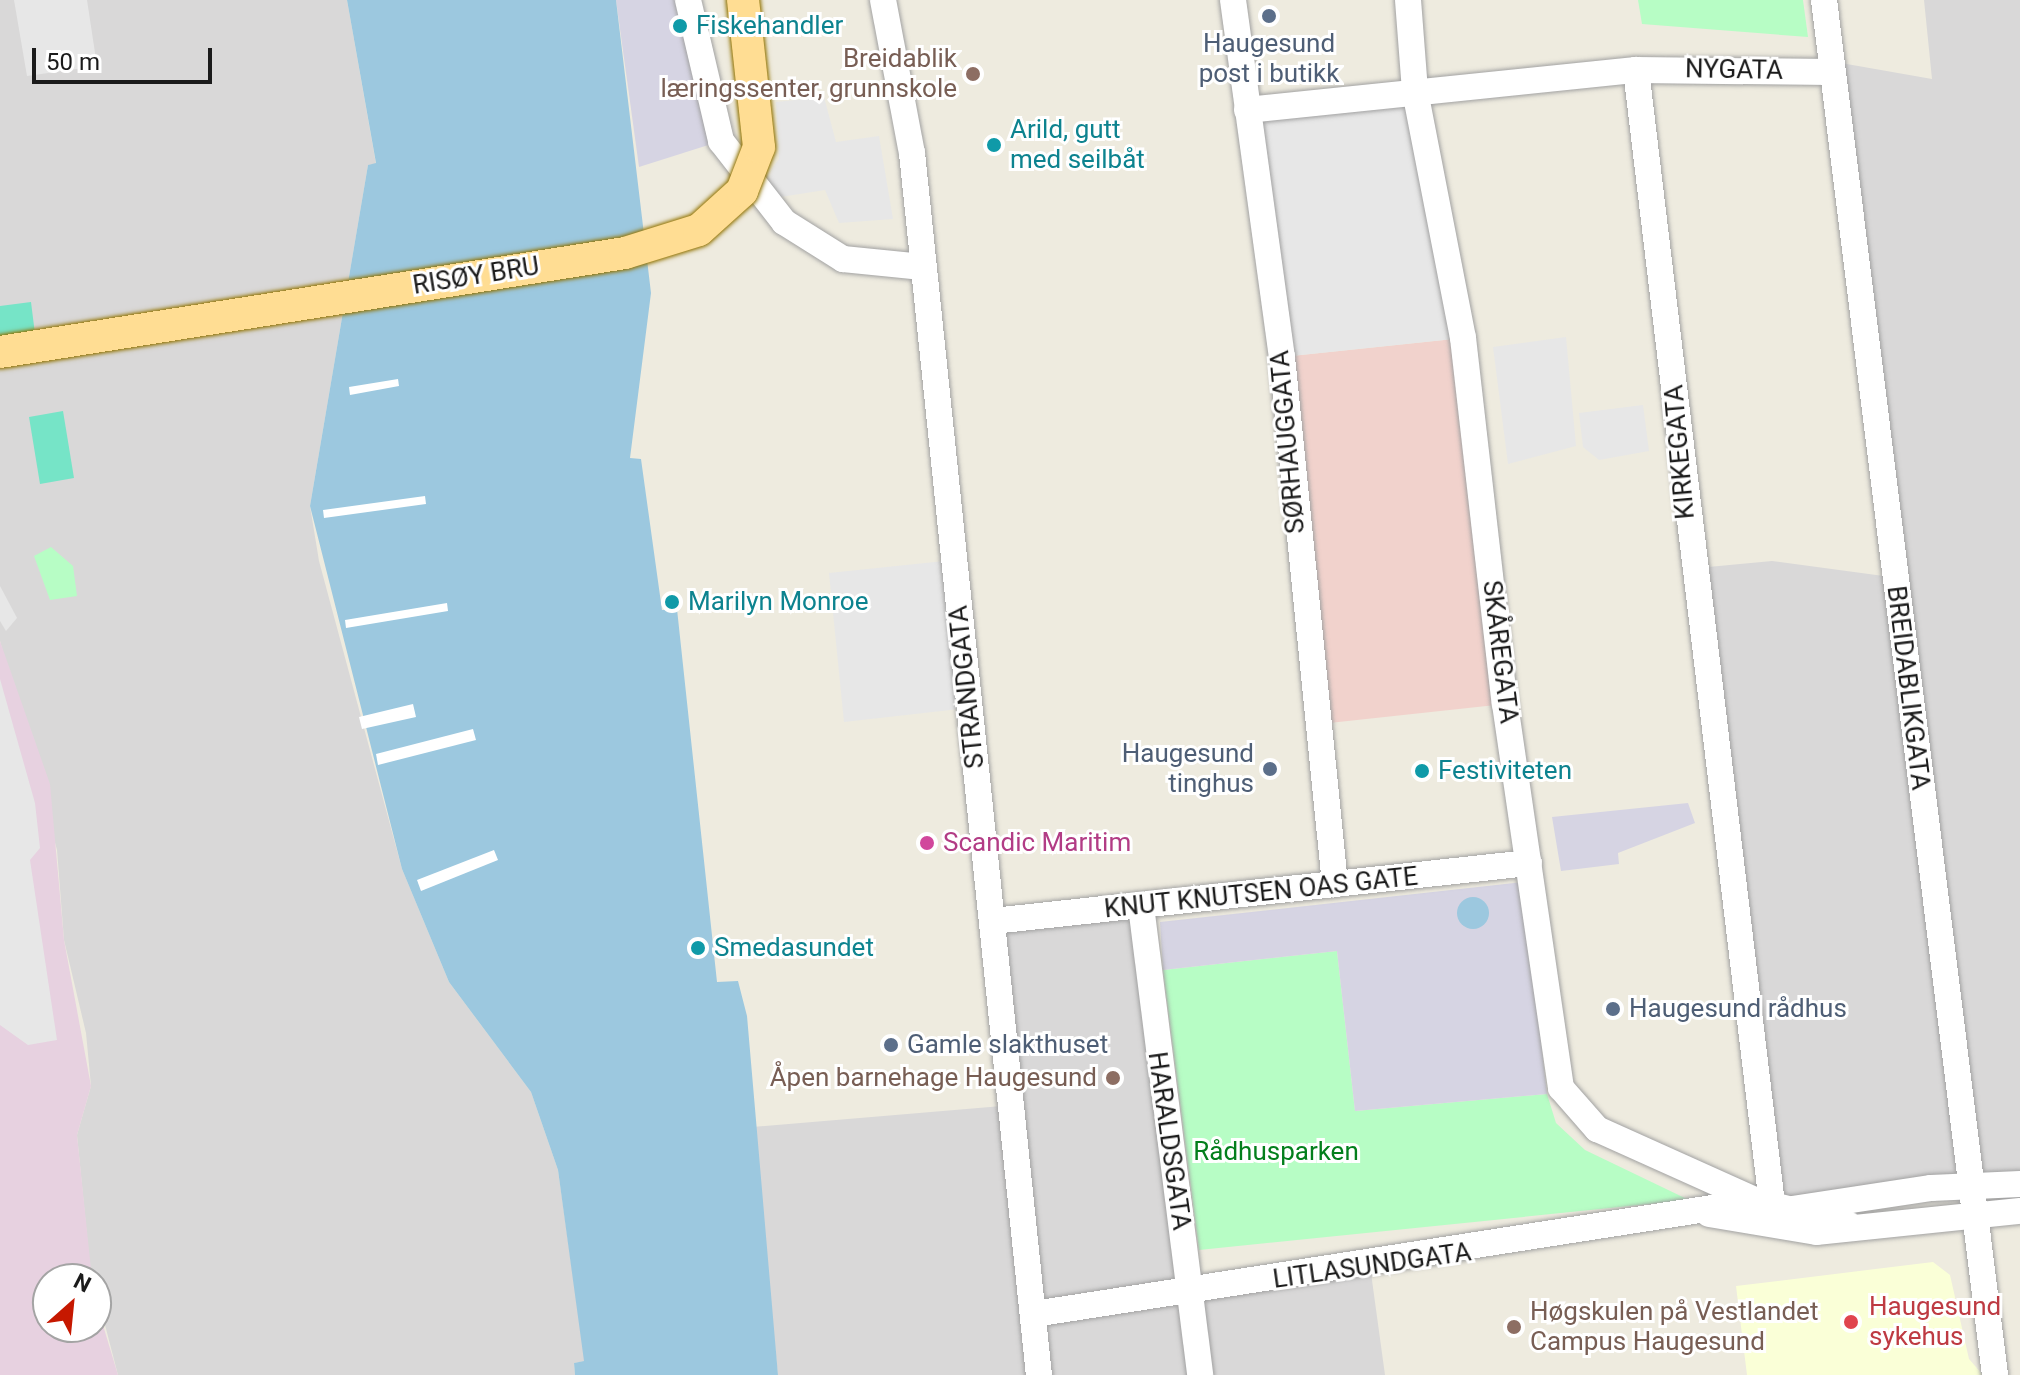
<!DOCTYPE html>
<meta charset="utf-8">
<style>
body{margin:0}
#map{position:relative;width:2020px;height:1375px;overflow:hidden;background:#eeebdf;font-family:Roboto,sans-serif}
div>[style]{position:absolute}
[style*='--x']{left:calc(var(--x)*1px);top:calc(var(--y)*1px);width:calc(var(--w)*1px);rotate:calc(var(--a)*1deg)}
.residential>*{inset:0;background:#d9d8d8}
.commercial>*{inset:0;background:#f1d2cc}
.industrial>*{inset:0;background:#e7d1e0}
.education>*{inset:0;background:#faffd7}
.park>*{inset:0;background:#b7fdc5}
.pitch>*{inset:0;background:#76e4c7}
.parking>*{inset:0;background:#e7e7e7}
.plaza>*{inset:0;background:#d6d4e3}
.water>*{inset:0;background:#9cc8df}
.round{border-radius:50%}
.pier>*{inset:0;background:#fff}
.roads{filter:drop-shadow(0 0 2px #a2a2a2) drop-shadow(0 0 2px #a2a2a2)}
.minor>*{height:26px;margin:-13px;padding:0 13px;transform-origin:13px;border-radius:13px;background:#fff}
.bridges{filter:drop-shadow(0 0 2px #927300) drop-shadow(0 0 2px #927300)}
.major-bridge>*{height:32px;margin:-16px;padding:0 16px;transform-origin:16px;border-radius:16px;background:#ffdd93}
.dots>*{width:22px;height:22px;translate:-50% -50%;box-sizing:border-box;border:4px solid #fff;border-radius:50%}
span{translate:-50% -50%;white-space:nowrap;text-align:center;line-height:1.15;-webkit-text-stroke:6px #fff;paint-order:stroke}
.culture-label{font-size:26px;color:#0d838f}
.left{translate:0 -50%;text-align:left}
.service-label{font-size:26px;color:#4e5e75}
.right{translate:-100% -50%;text-align:right}
.education-label{font-size:26px;color:#785e54}
.street-label{font-size:26px;color:#1b1b1b}
.hotel-label{font-size:26px;color:#b23c85}
.park-label{font-size:26px;color:#037f1c}
.health-label{font-size:26px;color:#be3a42}
.north{position:absolute;left:32px;top:1263px;width:80px;height:80px;box-sizing:border-box;background:#fff;border:2px solid #a4a4a4;border-radius:50%;rotate:27deg;font-size:22px;font-weight:700;line-height:32px;text-align:center;color:#1b1b1b}
.north::after{content:'';display:block;margin:auto;width:28px;height:36px;background:#c61800;clip-path:polygon(50% 0,100% 100%,50% 72%,0 100%)}
.scale{position:absolute;left:32px;top:48px;width:180px;height:36px;box-sizing:border-box;border:4px solid #1b1b1b;border-top:0;padding-left:10px;font-size:24px;line-height:28px;white-space:nowrap;color:#1b1b1b;-webkit-text-stroke:6px #fff;paint-order:stroke}
</style>
<div id="map">
<div class="residential">
<div style="clip-path:polygon(0 0,347px 0,376px 164px,368px 165px,310px 506px,319px 561px,402px 869px,449px 982px,531px 1092px,558px 1170px,585px 1361px,574px 1363px,575px 1375px,118px 1375px,90px 1267px,77px 1135px,91px 1086px,86px 1033px,64px 940px,57px 850px,0 641px)"></div>
<div style="clip-path:polygon(1924px 0,2020px 0,2020px 1187px,1777px 1203px,1687px 569px,1772px 561px,1891px 577px,1824px 60px,1932px 79px)"></div>
<div style="clip-path:polygon(1134px 913px,1179px 1304px,1371px 1273px,1385px 1375px,778px 1375px,752px 1127px,1002px 1106px,985px 928px)"></div>
</div>
<div class="commercial">
<div style="clip-path:polygon(1463px 338px,1505px 704px,1320px 724px,1282px 357px)"></div>
</div>
<div class="industrial">
<div style="clip-path:polygon(0 641px,50px 784px,64px 940px,91px 1086px,77px 1135px,92px 1279px,48px 1279px,48px 1327px,96px 1327px,96px 1302px,118px 1375px,0 1375px)"></div>
</div>
<div class="education">
<div style="clip-path:polygon(1933px 1262px,1950px 1275px,1969px 1359px,1983px 1375px,1747px 1375px,1736px 1286px)"></div>
</div>
<div class="park">
<div style="clip-path:polygon(1638px 0,1803px 0,1808px 37px,1642px 24px)"></div>
<div style="clip-path:polygon(51px 547px,73px 566px,77px 596px,50px 600px,34px 556px)"></div>
<div style="clip-path:polygon(1337px 951px,1355px 1111px,1547px 1094px,1556px 1123px,1585px 1150px,1689px 1200px,1199px 1250px,1163px 970px)"></div>
</div>
<div class="pitch">
<div style="clip-path:polygon(31px 302px,36px 342px,0 347px,0 306px)"></div>
<div style="clip-path:polygon(63px 411px,74px 478px,40px 484px,29px 417px)"></div>
</div>
<div class="parking">
<div style="clip-path:polygon(14px 0,87px 0,97px 66px,27px 76px)"></div>
<div style="clip-path:polygon(1415px 91px,1463px 338px,1282px 357px,1247px 110px)"></div>
<div style="clip-path:polygon(824px 97px,836px 142px,879px 136px,893px 219px,839px 223px,825px 190px,774px 198px,758px 187px,779px 159px,776px 102px)"></div>
<div style="clip-path:polygon(1566px 337px,1576px 446px,1508px 464px,1493px 347px)"></div>
<div style="clip-path:polygon(1643px 405px,1649px 451px,1599px 460px,1583px 447px,1579px 413px)"></div>
<div style="clip-path:polygon(954px 560px,968px 708px,844px 722px,829px 573px)"></div>
<div style="clip-path:polygon(0 586px,17px 618px,6px 631px,0 621px)"></div>
<div style="clip-path:polygon(0 679px,35px 803px,40px 848px,30px 860px,57px 1040px,28px 1045px,0 1025px)"></div>
</div>
<div class="plaza">
<div style="clip-path:polygon(616px 0,688px 0,721px 141px,639px 167px)"></div>
<div style="clip-path:polygon(1688px 803px,1695px 823px,1618px 853px,1619px 864px,1561px 871px,1552px 817px)"></div>
<div style="clip-path:polygon(1523px 882px,1547px 1094px,1355px 1111px,1337px 951px,1163px 970px,1160px 922px)"></div>
</div>
<div class="water">
<div style="clip-path:polygon(347px 0,616px 0,651px 293px,630px 458px,641px 459px,662px 610px,677px 609px,717px 982px,738px 981px,747px 1016px,778px 1375px,575px 1375px,574px 1363px,584px 1361px,558px 1170px,531px 1092px,449px 982px,402px 869px,310px 506px,368px 165px,376px 163px)"></div>
<div class="round" style="left:1457px;top:897px;width:32px;height:32px"></div>
</div>
<div class="pier">
<div style="clip-path:polygon(398px 379px,399px 386px,350px 395px,349px 387px)"></div>
<div style="clip-path:polygon(425px 496px,426px 504px,324px 518px,323px 510px)"></div>
<div style="clip-path:polygon(447px 603px,448px 611px,346px 628px,345px 620px)"></div>
<div style="clip-path:polygon(413px 704px,416px 717px,362px 729px,359px 717px)"></div>
<div style="clip-path:polygon(473px 729px,476px 740px,378px 765px,376px 754px)"></div>
<div style="clip-path:polygon(494px 850px,498px 860px,421px 891px,417px 880px)"></div>
</div>
<div class="roads">
<div class="minor">
<div style="--x:688;--y:0;--w:145;--a:76.8"></div>
<div style="--x:721;--y:141;--w:103;--a:52.1"></div>
<div style="--x:784;--y:222;--w:70;--a:32.1"></div>
<div style="--x:843;--y:259;--w:80;--a:5.7"></div>
<div style="--x:883;--y:0;--w:156;--a:79.3"></div>
<div style="--x:912;--y:153;--w:1229;--a:84.07"></div>
<div style="--x:1233;--y:0;--w:360;--a:82.2"></div>
<div style="--x:1282;--y:357;--w:530;--a:84.26"></div>
<div style="--x:1408;--y:0;--w:91;--a:85.6"></div>
<div style="--x:1415;--y:91;--w:252;--a:79"></div>
<div style="--x:1463;--y:338;--w:368;--a:83.5"></div>
<div style="--x:1505;--y:704;--w:388;--a:81.7"></div>
<div style="--x:1561;--y:1088;--w:55;--a:48.7"></div>
<div style="--x:1597;--y:1129;--w:175;--a:24.2"></div>
<div style="--x:1757;--y:1201;--w:94;--a:14.2"></div>
<div style="--x:1824;--y:0;--w:1386;--a:82.91"></div>
<div style="--x:1636;--y:70;--w:1141;--a:83.16"></div>
<div style="--x:1247;--y:110;--w:391;--a:-5.9"></div>
<div style="--x:1636;--y:70;--w:196;--a:0.6"></div>
<div style="--x:1141;--y:906;--w:473;--a:82.8"></div>
<div style="--x:993;--y:921;--w:539;--a:-6.18"></div>
<div style="--x:1792;--y:1209;--w:141;--a:-8.6"></div>
<div style="--x:1931;--y:1188;--w:89;--a:-2.6"></div>
<div style="--x:1709;--y:1214;--w:109;--a:9.5"></div>
<div style="--x:1816;--y:1232;--w:205;--a:-5.9"></div>
<div style="--x:1034;--y:1314;--w:732;--a:-8.88"></div>
</div>
</div>
<div class="bridges">
<div class="major-bridge">
<div style="--x:0;--y:352;--w:633;--a:-9"></div>
<div style="--x:625;--y:253;--w:77;--a:-17.3"></div>
<div style="--x:699;--y:230;--w:58;--a:-42.2"></div>
<div style="--x:742;--y:191;--w:47;--a:-68.9"></div>
<div style="--x:759;--y:147;--w:148;--a:-96.2"></div>
</div>
</div>
<div class="dots">
<div style="left:1269px;top:16px;background:#5c6f8a"></div>
<div style="left:680px;top:26px;background:#0f9aa8"></div>
<div style="left:973px;top:74px;background:#8d6e63"></div>
<div style="left:994px;top:145px;background:#0f9aa8"></div>
<div style="left:672px;top:602px;background:#0f9aa8"></div>
<div style="left:1270px;top:769px;background:#5c6f8a"></div>
<div style="left:1422px;top:771px;background:#0f9aa8"></div>
<div style="left:927px;top:843px;background:#d1479c"></div>
<div style="left:698px;top:948px;background:#0f9aa8"></div>
<div style="left:1613px;top:1009px;background:#5c6f8a"></div>
<div style="left:891px;top:1045px;background:#5c6f8a"></div>
<div style="left:1113px;top:1078px;background:#8d6e63"></div>
<div style="left:1851px;top:1322px;background:#e0444e"></div>
<div style="left:1514px;top:1327px;background:#8d6e63"></div>
</div>
<div class="culture-label">
<span class="left" style="left:696px;top:26px">Fiskehandler</span>
<span class="left" style="left:1010px;top:145px">Arild, gutt<br>med seilbåt</span>
<span class="left" style="left:688px;top:602px">Marilyn Monroe</span>
<span class="left" style="left:1438px;top:771px">Festiviteten</span>
<span class="left" style="left:714px;top:948px">Smedasundet</span>
</div>
<div class="service-label">
<span style="left:1269px;top:59px">Haugesund<br>post i butikk</span>
<span class="right" style="left:1254px;top:769px">Haugesund<br>tinghus</span>
<span class="left" style="left:1629px;top:1009px">Haugesund rådhus</span>
<span class="left" style="left:907px;top:1045px">Gamle slakthuset</span>
</div>
<div class="education-label">
<span class="right" style="left:957px;top:74px">Breidablik<br>læringssenter, grunnskole</span>
<span class="right" style="left:1097px;top:1078px">Åpen barnehage Haugesund</span>
<span class="left" style="left:1530px;top:1327px">Høgskulen på Vestlandet<br>Campus Haugesund</span>
</div>
<div class="street-label">
<span style="left:1734px;top:70px;rotate:1deg">NYGATA</span>
<span style="left:476px;top:276px;rotate:-9deg">RISØY BRU</span>
<span style="left:1288px;top:442px;rotate:-95deg">SØRHAUGGATA</span>
<span style="left:1680px;top:452px;rotate:-95deg">KIRKEGATA</span>
<span style="left:1500px;top:652px;rotate:83deg">SKÅREGATA</span>
<span style="left:967px;top:687px;rotate:-96deg">STRANDGATA</span>
<span style="left:1908px;top:688px;rotate:83deg">BREIDABLIKGATA</span>
<span style="left:1261px;top:893px;rotate:-6deg">KNUT KNUTSEN OAS GATE</span>
<span style="left:1169px;top:1141px;rotate:82deg">HARALDSGATA</span>
<span style="left:1372px;top:1266px;rotate:-8deg">LITLASUNDGATA</span>
</div>
<div class="hotel-label">
<span class="left" style="left:943px;top:843px">Scandic Maritim</span>
</div>
<div class="park-label">
<span style="left:1276px;top:1152px">Rådhusparken</span>
</div>
<div class="health-label">
<span class="left" style="left:1869px;top:1322px">Haugesund<br>sykehus</span>
</div>
<div class="north">N</div>
<div class="scale">50 m</div>
</div>
